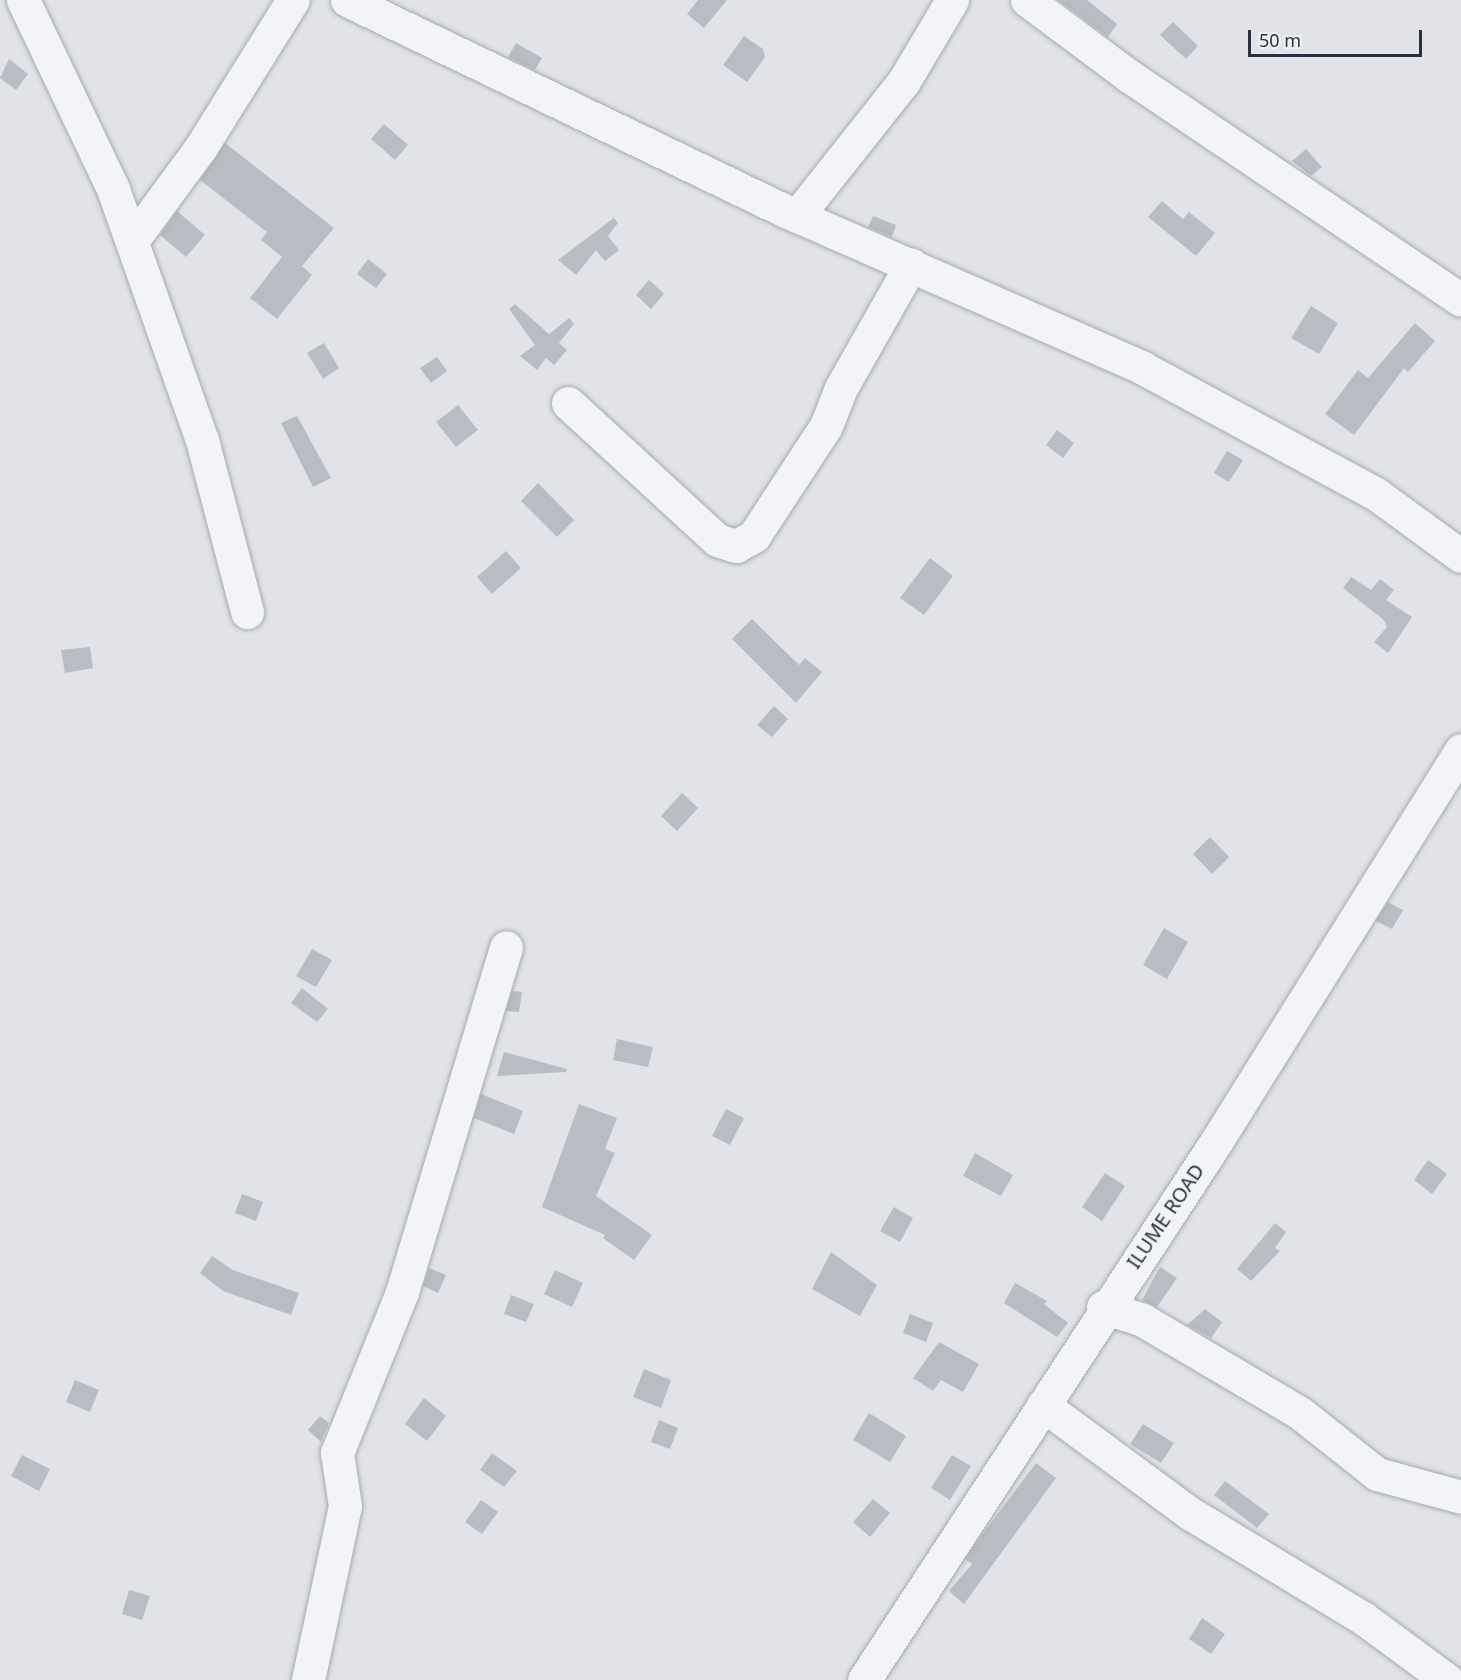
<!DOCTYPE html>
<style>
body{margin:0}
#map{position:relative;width:1461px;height:1680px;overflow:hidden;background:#e1e3e8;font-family:"Noto Sans",sans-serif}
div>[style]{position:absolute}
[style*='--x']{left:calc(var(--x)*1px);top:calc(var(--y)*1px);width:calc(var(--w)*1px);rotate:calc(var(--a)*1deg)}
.building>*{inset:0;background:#b8bcc5}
.roads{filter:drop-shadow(0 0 2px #a7aab2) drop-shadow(0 0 2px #a7aab2)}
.minor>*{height:33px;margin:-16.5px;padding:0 16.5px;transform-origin:16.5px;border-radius:16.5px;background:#f3f4f7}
span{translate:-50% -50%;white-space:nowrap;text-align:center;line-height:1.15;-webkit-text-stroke:4.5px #f0f2f6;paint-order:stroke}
.street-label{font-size:20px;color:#2b313e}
.scale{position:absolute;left:1248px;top:30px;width:174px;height:27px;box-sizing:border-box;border:3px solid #2b313e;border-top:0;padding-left:8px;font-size:18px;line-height:21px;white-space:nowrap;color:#2b313e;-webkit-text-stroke:4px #f0f2f6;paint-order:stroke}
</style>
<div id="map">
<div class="building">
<div style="clip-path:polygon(698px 0,727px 0,704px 28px,687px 14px)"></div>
<div style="clip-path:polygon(1058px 0,1087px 0,1117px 24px,1108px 37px)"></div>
<div style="clip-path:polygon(1173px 22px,1198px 46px,1186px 59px,1160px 35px)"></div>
<div style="clip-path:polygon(744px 36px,763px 49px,765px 57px,747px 82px,723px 65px)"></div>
<div style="clip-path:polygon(516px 43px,542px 58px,535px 70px,508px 57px)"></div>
<div style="clip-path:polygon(9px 59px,28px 74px,16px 90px,0 78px)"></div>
<div style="clip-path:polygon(384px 124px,408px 145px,395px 160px,371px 139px)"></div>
<div style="clip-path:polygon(225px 143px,334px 228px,302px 266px,312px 275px,277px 319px,250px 298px,282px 257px,261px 240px,267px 232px,200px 180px)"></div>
<div style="clip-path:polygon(1306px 149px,1322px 167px,1311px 176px,1292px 161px)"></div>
<div style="clip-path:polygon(1162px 201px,1183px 219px,1189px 212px,1215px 233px,1196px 256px,1148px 217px)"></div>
<div style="clip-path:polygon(177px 211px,205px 235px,186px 257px,160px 235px)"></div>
<div style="clip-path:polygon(873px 216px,896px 225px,892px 237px,868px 227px)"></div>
<div style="clip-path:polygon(614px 218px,618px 223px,608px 236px,619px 250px,605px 261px,596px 250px,576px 275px,558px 260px)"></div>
<div style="clip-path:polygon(368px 259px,387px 274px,376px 288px,357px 274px)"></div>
<div style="clip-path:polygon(649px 280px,664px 294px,651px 309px,636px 295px)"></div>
<div style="clip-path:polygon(515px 304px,549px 334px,569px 318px,574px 324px,559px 343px,567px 350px,554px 365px,546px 358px,537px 370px,520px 356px,535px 345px,509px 309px)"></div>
<div style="clip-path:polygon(1311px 306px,1338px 323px,1319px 354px,1291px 338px)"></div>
<div style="clip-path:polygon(1415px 323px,1435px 341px,1408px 372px,1404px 368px,1354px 435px,1325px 414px,1358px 370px,1368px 378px)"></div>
<div style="clip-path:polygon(324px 343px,339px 368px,323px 379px,307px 353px)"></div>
<div style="clip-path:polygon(437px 357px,447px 371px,431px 383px,420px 368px)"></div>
<div style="clip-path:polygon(458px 405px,478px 430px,456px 447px,436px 422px)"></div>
<div style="clip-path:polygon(297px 416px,331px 478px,313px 487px,281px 423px)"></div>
<div style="clip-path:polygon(1057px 430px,1074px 443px,1063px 458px,1046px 445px)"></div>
<div style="clip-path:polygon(1227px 451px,1243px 460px,1229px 482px,1214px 473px)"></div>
<div style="clip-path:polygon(538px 483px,574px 520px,557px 537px,521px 501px)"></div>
<div style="clip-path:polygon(506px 551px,521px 568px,492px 594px,477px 577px)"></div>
<div style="clip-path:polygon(930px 558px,953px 576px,924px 615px,900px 598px)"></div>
<div style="clip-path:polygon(1351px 577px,1371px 590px,1380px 579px,1394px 590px,1386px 600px,1412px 617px,1388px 653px,1374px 642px,1387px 627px,1384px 620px,1343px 588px)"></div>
<div style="clip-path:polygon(752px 619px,799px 665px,805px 658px,822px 672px,796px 703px,732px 639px)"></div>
<div style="clip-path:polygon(90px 647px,93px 668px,65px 673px,61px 650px)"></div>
<div style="clip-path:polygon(774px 706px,788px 719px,772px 737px,757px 725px)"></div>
<div style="clip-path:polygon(682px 793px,698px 808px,677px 831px,661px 816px)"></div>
<div style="clip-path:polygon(1210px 837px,1229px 857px,1212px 874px,1193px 854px)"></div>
<div style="clip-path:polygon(1388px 902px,1403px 910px,1392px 929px,1376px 921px)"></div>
<div style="clip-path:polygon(1164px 928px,1188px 942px,1167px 979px,1143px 965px)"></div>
<div style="clip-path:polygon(312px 949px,332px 960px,316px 987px,296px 976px)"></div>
<div style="clip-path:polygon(302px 988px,328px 1009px,317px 1022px,291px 1003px)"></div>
<div style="clip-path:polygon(512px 991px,522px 992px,519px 1012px,506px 1011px)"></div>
<div style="clip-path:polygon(617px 1039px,653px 1047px,648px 1067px,613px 1060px)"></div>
<div style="clip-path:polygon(504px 1052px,567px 1069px,566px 1072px,497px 1076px)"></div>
<div style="clip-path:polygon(481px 1094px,523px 1111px,514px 1134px,474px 1118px)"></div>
<div style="clip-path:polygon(579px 1104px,617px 1118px,605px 1149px,615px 1153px,596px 1196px,652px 1235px,634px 1260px,603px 1238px,605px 1235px,542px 1207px)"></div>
<div style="clip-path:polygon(726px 1109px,744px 1118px,730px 1145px,712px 1136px)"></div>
<div style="clip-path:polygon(975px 1153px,1013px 1175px,1001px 1196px,963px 1176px)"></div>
<div style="clip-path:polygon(1428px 1160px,1447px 1174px,1432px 1194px,1414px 1180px)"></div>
<div style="clip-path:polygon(1105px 1173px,1125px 1186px,1102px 1221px,1082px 1207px)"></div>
<div style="clip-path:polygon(242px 1194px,263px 1202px,256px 1221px,235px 1213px)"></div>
<div style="clip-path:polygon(894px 1207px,913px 1218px,900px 1242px,880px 1231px)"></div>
<div style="clip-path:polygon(1275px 1223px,1286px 1232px,1275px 1248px,1280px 1251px,1251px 1281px,1237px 1269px)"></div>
<div style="clip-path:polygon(831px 1252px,877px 1285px,860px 1316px,812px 1289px)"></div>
<div style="clip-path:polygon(212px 1256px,233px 1270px,299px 1293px,291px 1315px,223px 1291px,200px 1273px)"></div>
<div style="clip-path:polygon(1160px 1267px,1177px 1278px,1157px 1307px,1142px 1300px)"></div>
<div style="clip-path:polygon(429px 1268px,446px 1275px,438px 1293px,423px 1286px)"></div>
<div style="clip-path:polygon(555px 1270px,583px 1283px,572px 1307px,544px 1294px)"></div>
<div style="clip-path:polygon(1015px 1283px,1047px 1301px,1044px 1304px,1068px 1323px,1057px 1337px,1004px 1303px)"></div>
<div style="clip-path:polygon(511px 1295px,534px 1304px,526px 1322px,504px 1314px)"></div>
<div style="clip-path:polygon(1205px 1309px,1222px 1322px,1211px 1338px,1187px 1325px)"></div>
<div style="clip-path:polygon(910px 1314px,933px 1323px,926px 1342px,903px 1333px)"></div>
<div style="clip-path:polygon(939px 1342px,979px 1364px,963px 1392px,941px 1380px,933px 1391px,913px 1378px)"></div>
<div style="clip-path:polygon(644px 1369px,671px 1380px,661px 1408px,633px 1397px)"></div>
<div style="clip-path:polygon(75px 1380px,99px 1390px,90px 1412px,66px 1402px)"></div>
<div style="clip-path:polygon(424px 1398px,446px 1416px,427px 1441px,405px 1424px)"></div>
<div style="clip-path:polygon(869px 1413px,906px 1436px,890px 1462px,853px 1440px)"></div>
<div style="clip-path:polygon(320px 1416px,329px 1423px,321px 1442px,308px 1430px)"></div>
<div style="clip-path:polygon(659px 1420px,678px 1428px,670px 1449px,651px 1442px)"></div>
<div style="clip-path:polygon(1143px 1424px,1174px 1443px,1161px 1463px,1130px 1444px)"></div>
<div style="clip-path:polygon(492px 1453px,517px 1471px,504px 1487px,480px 1470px)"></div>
<div style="clip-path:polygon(22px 1455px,50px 1469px,39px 1491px,11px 1476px)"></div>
<div style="clip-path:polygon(952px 1455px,971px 1466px,950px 1500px,931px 1488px)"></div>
<div style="clip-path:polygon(1036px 1463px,1056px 1478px,964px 1604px,949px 1591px,972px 1564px,965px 1559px,975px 1544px)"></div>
<div style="clip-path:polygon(1225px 1481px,1269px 1514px,1257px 1528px,1214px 1495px)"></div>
<div style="clip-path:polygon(873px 1499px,890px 1513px,870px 1537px,853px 1522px)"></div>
<div style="clip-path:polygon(481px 1500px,498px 1512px,482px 1534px,465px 1522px)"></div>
<div style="clip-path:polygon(129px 1590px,150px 1596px,142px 1620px,122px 1614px)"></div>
<div style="clip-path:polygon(1202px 1618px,1225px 1634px,1211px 1654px,1189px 1639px)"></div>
</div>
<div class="roads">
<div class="minor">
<div style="--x:23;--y:0;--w:209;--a:64.5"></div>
<div style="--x:113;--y:189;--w:266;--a:70.5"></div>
<div style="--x:202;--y:440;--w:178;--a:75.3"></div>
<div style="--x:347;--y:0;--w:487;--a:25.7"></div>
<div style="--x:786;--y:211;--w:390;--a:23.7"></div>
<div style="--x:1143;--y:368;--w:265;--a:28.4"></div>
<div style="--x:1376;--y:494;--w:105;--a:36.1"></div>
<div style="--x:1027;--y:0;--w:127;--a:36.7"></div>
<div style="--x:1129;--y:76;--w:400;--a:34"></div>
<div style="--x:797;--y:216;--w:172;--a:-51.6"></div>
<div style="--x:904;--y:81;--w:94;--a:-59.3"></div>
<div style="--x:132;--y:241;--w:117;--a:-53.7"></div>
<div style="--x:201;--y:147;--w:173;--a:-58"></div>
<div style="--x:568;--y:403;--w:202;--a:42.6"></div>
<div style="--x:717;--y:540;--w:20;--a:18"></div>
<div style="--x:736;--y:546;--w:21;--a:-29"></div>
<div style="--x:754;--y:536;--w:131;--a:-56.8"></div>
<div style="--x:826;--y:426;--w:41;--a:-68.5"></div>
<div style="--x:841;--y:388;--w:142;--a:-60.4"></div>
<div style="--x:1103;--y:1307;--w:40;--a:18"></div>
<div style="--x:1141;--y:1319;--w:185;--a:30.6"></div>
<div style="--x:1300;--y:1413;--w:98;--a:38.4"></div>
<div style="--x:1377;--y:1474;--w:87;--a:15.3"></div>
<div style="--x:1043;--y:1405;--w:184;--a:36.4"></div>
<div style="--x:1191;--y:1514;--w:201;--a:31.2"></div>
<div style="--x:1363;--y:1618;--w:104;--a:36.4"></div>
<div style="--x:308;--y:1680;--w:178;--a:-78"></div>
<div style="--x:345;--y:1506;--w:54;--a:-98.6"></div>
<div style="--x:337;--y:1453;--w:174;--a:-68"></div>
<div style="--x:402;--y:1292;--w:360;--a:-73.2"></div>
<div style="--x:864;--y:1680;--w:643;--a:-56.8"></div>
<div style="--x:1216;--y:1142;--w:462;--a:-58"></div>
</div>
</div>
<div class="street-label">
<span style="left:1165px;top:1216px;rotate:-56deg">ILUME ROAD</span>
</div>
<div class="scale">50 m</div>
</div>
